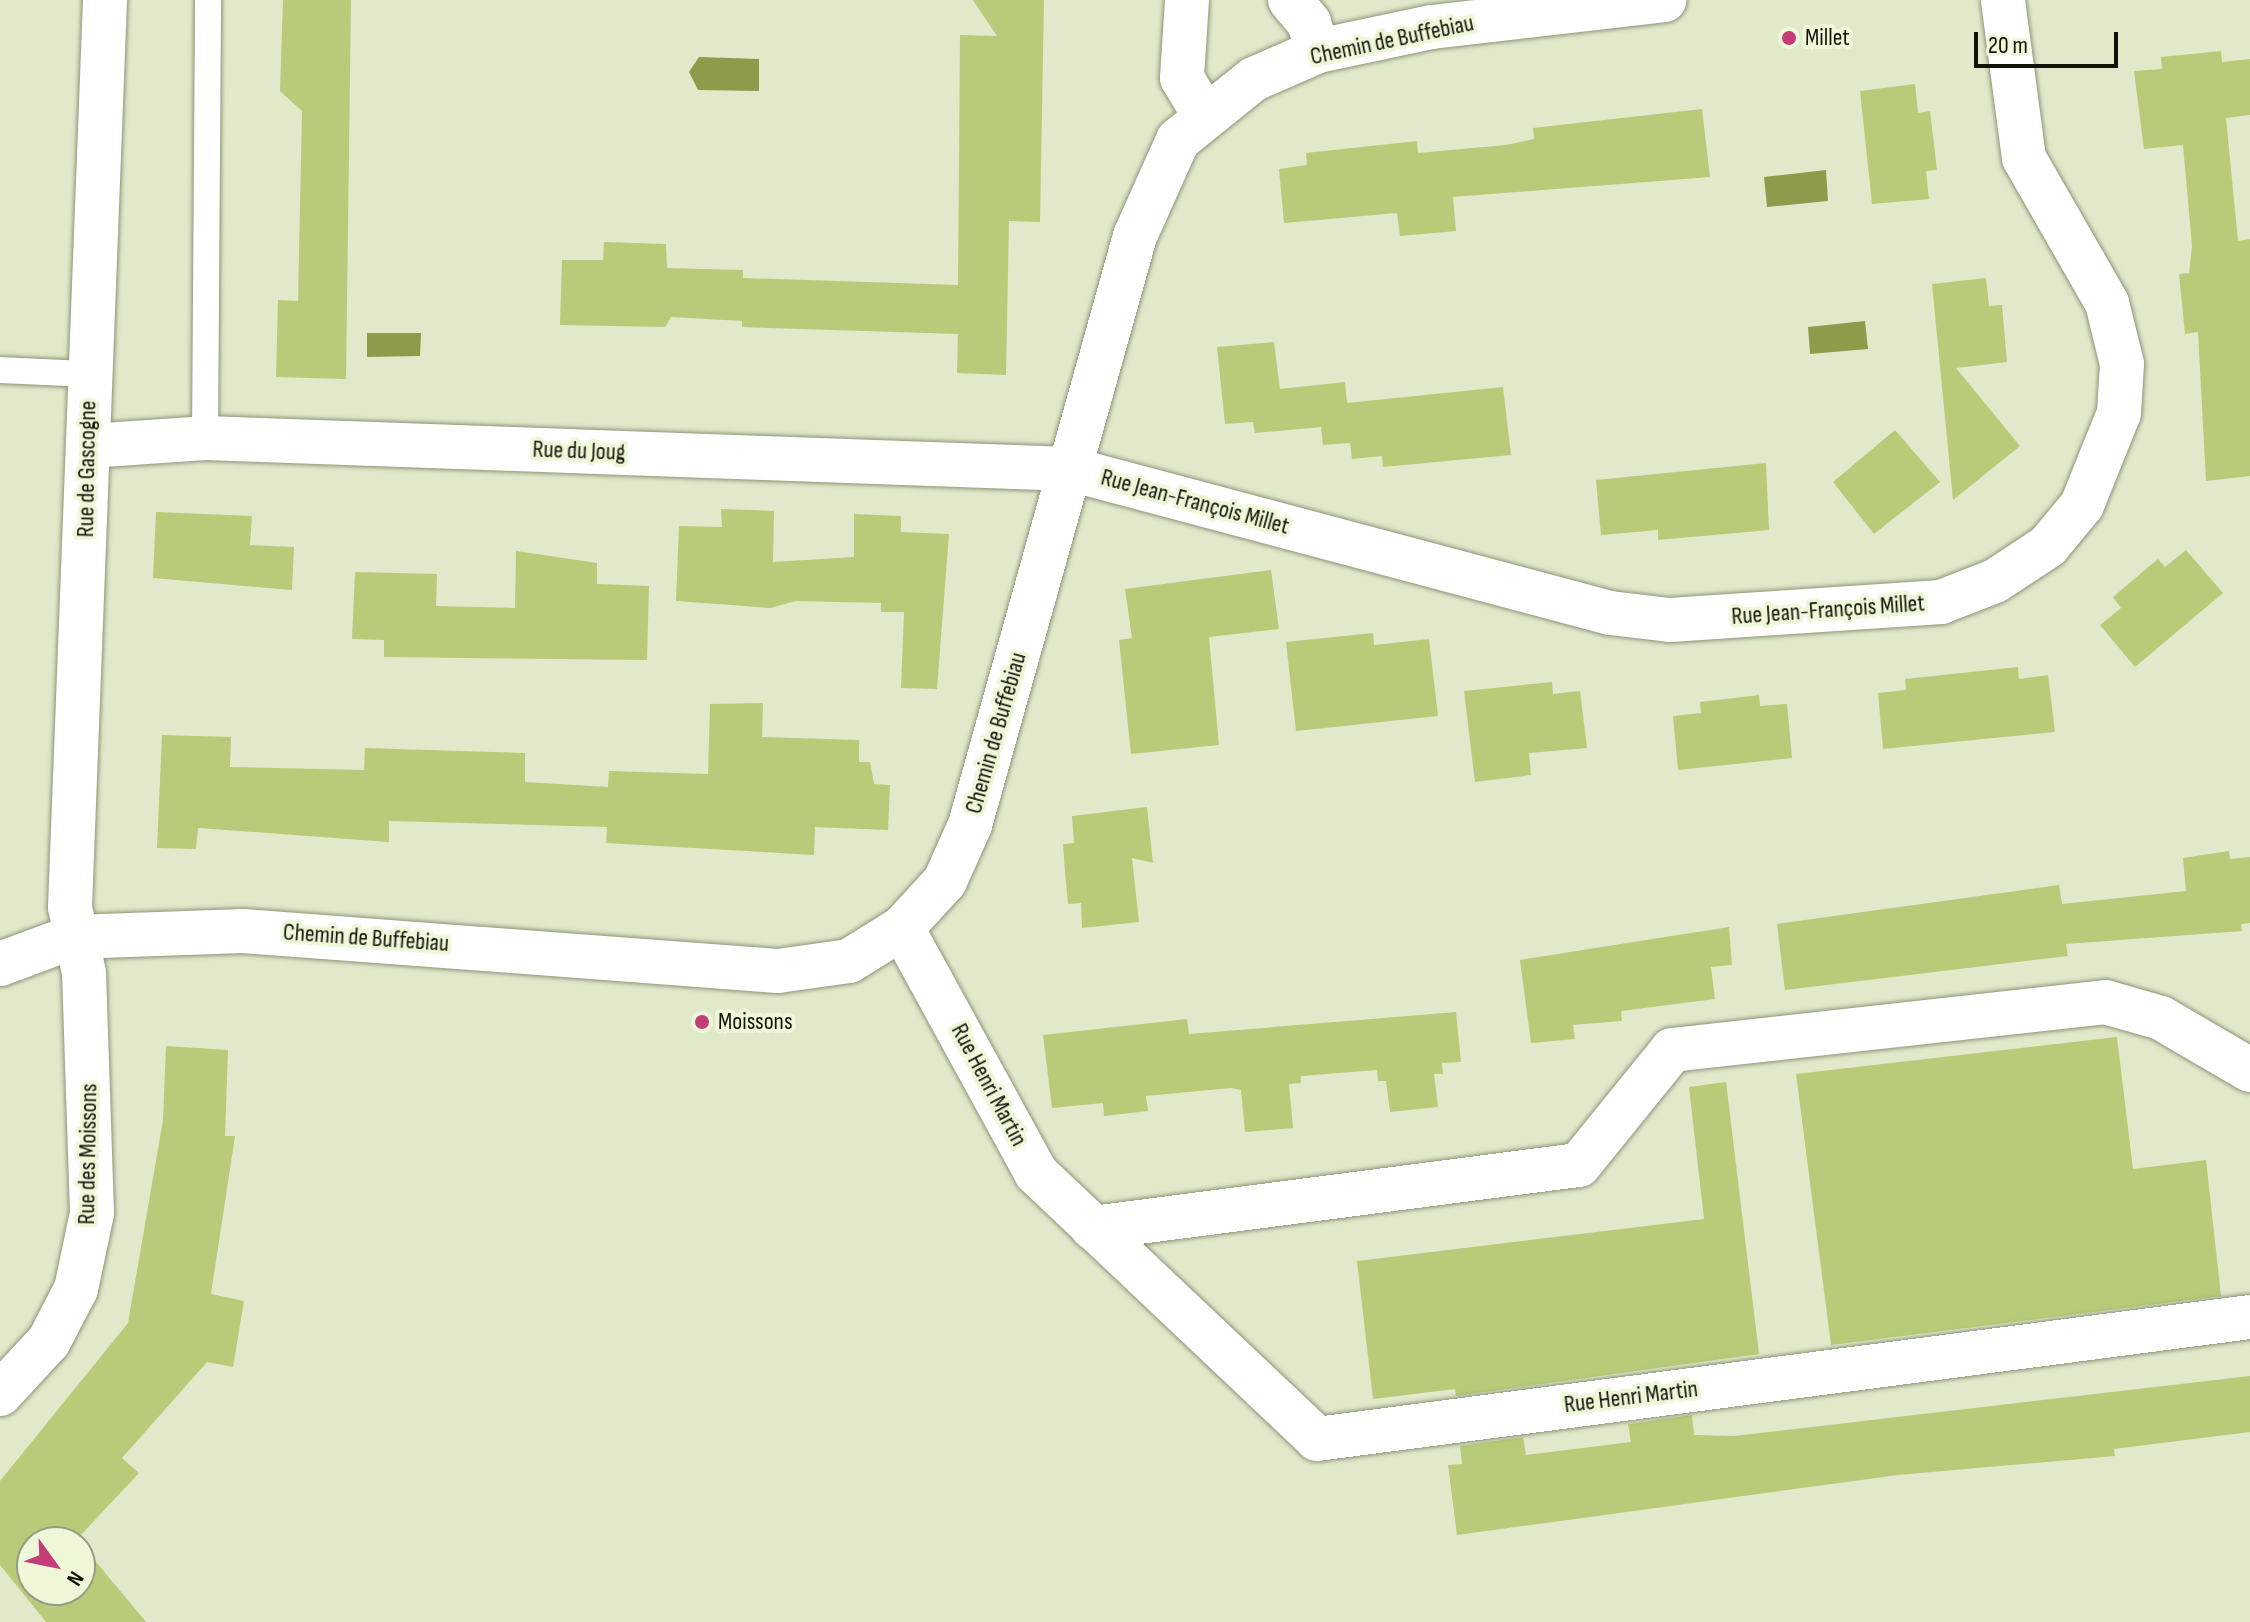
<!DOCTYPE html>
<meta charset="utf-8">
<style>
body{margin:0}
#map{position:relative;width:2250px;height:1622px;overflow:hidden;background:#e1e9cb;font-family:"Sofia Sans Condensed",sans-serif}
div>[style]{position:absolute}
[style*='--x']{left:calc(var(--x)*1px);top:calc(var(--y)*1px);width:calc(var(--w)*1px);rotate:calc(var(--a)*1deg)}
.water>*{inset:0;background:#8b9d4b}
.building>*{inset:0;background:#b7cb78}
.roads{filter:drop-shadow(0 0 2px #8d9478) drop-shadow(0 0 2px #8d9478)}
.lane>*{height:26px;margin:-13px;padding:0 13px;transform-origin:13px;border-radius:13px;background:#fff}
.street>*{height:44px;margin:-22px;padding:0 22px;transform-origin:22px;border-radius:22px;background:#fff}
.secondary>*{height:44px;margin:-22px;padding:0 22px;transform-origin:22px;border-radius:22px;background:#fff}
.dots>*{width:22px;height:22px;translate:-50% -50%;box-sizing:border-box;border:4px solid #eef7d8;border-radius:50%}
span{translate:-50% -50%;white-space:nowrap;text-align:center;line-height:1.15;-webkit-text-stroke:8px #eef7d8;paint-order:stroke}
.poi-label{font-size:24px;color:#101308}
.left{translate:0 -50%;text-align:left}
.street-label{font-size:24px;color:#101308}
.north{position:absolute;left:16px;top:1526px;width:80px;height:80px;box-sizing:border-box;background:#eef7d8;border:2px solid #959c85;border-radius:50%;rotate:123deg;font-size:22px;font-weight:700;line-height:32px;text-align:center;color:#101308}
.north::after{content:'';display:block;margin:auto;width:28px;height:36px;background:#c43c78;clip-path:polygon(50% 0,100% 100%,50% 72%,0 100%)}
.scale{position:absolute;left:1974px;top:32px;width:144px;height:36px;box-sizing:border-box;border:4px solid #101308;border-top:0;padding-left:10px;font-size:24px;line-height:28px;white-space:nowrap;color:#101308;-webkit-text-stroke:6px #eef7d8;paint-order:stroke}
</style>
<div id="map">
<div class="water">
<div style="clip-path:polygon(699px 57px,759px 59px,759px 91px,698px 90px,689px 72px)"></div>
<div style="clip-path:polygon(1826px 170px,1828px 201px,1767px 207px,1764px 177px)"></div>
<div style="clip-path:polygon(1865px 321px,1868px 349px,1810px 354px,1808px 327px)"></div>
<div style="clip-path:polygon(367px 333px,421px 333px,420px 356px,367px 357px)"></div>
</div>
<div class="building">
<div style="clip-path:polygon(283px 0,351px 0,346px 379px,276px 377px,278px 300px,298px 301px,302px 111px,280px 91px)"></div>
<div style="clip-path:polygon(973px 0,1044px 0,1040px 222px,1009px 221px,1006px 375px,957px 373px,958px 334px,742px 327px,742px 321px,671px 317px,665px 327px,560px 325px,562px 260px,603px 260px,604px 242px,666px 244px,667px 268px,743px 270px,743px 278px,958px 285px,960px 35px,997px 36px)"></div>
<div style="clip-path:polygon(2221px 51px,2222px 62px,2250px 59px,2250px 115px,2226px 118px,2238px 241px,2250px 239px,2250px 476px,2206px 481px,2198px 332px,2185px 334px,2179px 274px,2189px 273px,2192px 246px,2183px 145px,2144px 149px,2134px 71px,2162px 69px,2161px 57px)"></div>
<div style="clip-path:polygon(1915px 84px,1918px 113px,1930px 111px,1937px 170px,1926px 171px,1929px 199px,1872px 204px,1860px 91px)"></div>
<div style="clip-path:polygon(1702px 109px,1710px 177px,1453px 197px,1456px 231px,1400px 236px,1397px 213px,1284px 223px,1279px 169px,1307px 165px,1306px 153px,1417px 141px,1418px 153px,1506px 145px,1534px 139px,1533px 128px)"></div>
<div style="clip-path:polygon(1986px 278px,1989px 306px,2002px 305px,2007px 362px,1956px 368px,2020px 446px,1953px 500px,1932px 284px)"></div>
<div style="clip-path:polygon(1274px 342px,1280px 389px,1345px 382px,1347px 403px,1503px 387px,1511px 455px,1383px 467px,1382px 456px,1352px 459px,1350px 443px,1323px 445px,1321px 427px,1255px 433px,1253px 422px,1225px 424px,1217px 347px)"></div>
<div style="clip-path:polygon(1895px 430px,1940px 482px,1874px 534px,1833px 482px)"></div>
<div style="clip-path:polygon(1766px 463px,1769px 530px,1658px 540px,1658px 530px,1601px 535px,1596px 480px)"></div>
<div style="clip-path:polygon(721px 509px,774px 511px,773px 562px,854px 557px,854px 514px,901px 516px,901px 532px,949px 534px,937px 689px,901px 688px,904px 612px,881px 612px,881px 603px,796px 601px,770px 608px,676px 601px,679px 526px,722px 527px)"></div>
<div style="clip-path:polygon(156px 512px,252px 516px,250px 545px,294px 547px,292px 590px,153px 578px)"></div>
<div style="clip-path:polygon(2186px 550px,2223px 593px,2135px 667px,2100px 625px,2121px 608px,2113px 597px,2158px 559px,2165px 567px)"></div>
<div style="clip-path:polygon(516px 551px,597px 563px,597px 584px,649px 586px,647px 660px,384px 657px,384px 640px,352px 639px,355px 572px,437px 574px,436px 606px,515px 608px)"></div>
<div style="clip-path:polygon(1271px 570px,1279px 629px,1209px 637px,1219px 745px,1131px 754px,1119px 640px,1132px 638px,1125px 589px)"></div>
<div style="clip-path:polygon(1373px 633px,1374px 645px,1429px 639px,1438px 716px,1296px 731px,1286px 642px)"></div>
<div style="clip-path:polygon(2018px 667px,2019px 679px,2048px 675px,2055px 732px,1883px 749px,1878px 693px,1906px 690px,1905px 679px)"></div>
<div style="clip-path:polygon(1552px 682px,1553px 694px,1580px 691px,1587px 748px,1529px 753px,1531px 775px,1475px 782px,1464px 691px)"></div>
<div style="clip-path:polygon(1759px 695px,1760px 706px,1787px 704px,1792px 758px,1678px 770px,1673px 716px,1701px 713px,1700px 702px)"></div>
<div style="clip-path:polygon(763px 703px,762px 737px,859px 740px,859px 762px,870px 762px,874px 784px,890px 785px,888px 830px,815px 827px,814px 855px,606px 843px,607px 827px,389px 821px,389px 842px,198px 828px,196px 849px,157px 848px,162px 735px,231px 737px,230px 767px,364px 770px,365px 748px,525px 753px,525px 782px,608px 787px,609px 771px,708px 774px,710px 704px)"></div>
<div style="clip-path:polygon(1147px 807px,1153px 863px,1132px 858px,1139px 922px,1082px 928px,1081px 903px,1068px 904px,1065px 872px,1063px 844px,1074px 843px,1072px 816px)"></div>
<div style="clip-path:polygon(2229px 851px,2230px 859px,2250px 857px,2250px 923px,2241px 924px,2242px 931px,2066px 944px,2068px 956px,1785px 990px,1777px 924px,2059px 885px,2062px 904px,2186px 891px,2183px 858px)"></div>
<div style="clip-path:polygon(1729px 927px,1732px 965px,1711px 967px,1715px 999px,1621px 1011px,1622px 1021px,1573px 1025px,1575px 1039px,1531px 1043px,1520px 960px)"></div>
<div style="clip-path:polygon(1456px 1012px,1461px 1062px,1442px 1063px,1443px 1074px,1434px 1074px,1438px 1107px,1390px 1112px,1386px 1081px,1378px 1081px,1377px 1070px,1301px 1076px,1301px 1083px,1289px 1084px,1293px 1128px,1245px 1132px,1241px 1090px,1231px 1088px,1146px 1096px,1148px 1111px,1104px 1116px,1103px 1103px,1052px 1108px,1043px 1035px,1187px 1019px,1189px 1034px)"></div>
<div style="clip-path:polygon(2117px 1037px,2133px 1169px,2206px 1160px,2221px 1296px,1831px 1345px,1796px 1074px)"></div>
<div style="clip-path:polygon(evenodd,166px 1046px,228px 1050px,225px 1136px,235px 1136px,211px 1294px,244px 1301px,233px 1367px,207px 1362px,122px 1458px,139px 1473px,77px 1539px,146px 1622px,46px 1622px,0 1565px,0 1481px,128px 1323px,163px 1120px,166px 1046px,32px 1542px,80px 1542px,80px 1590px,32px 1590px,32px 1542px)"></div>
<div style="clip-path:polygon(1726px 1082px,1759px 1354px,1456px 1396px,1455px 1389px,1373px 1399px,1357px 1261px,1704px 1219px,1689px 1087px)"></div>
<div style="clip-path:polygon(2250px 1376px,2250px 1432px,2114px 1449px,2115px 1456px,1898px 1475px,1457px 1535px,1448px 1465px,1462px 1464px,1460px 1446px,1523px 1437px,1526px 1455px,1631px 1442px,1628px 1424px,1692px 1415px,1694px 1435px,1734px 1436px)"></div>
</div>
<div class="roads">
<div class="lane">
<div style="--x:0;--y:370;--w:89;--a:2.6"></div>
<div style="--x:205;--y:438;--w:438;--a:-89.6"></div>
</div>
<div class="street">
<div style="--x:1187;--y:0;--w:78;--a:93.7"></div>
<div style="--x:1182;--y:78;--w:41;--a:59"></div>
<div style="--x:1290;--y:0;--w:30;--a:50"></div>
<div style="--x:1309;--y:23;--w:29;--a:72"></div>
<div style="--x:89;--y:446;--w:116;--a:-3.9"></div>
<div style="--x:205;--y:438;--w:866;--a:2.05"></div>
<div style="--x:1070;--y:469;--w:559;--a:14.93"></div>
<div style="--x:1610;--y:613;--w:60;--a:6.7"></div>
<div style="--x:1670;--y:620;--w:272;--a:-3.8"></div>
<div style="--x:1941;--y:602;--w:58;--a:-21.3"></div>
<div style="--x:1995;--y:581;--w:64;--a:-33.4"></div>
<div style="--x:2048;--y:546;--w:53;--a:-50.3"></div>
<div style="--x:2082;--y:505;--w:99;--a:-68.1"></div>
<div style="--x:2119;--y:413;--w:49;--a:-86.5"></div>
<div style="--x:2122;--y:364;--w:63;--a:-103.8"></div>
<div style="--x:2107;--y:303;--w:167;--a:-119.8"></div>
<div style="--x:2024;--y:158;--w:159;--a:-97.6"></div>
<div style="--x:902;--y:928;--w:279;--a:61.3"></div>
<div style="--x:1036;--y:1173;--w:387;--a:43.4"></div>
<div style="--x:1317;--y:1439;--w:941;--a:-7.45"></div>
<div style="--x:1093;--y:1228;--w:490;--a:-7.4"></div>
<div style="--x:1579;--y:1165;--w:148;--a:-51"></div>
<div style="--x:1672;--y:1050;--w:436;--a:-6.3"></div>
<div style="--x:2105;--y:1002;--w:58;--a:15.9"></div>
<div style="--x:2161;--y:1018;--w:103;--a:30.3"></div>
<div style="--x:0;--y:1394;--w:72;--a:-47.2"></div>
<div style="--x:49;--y:1341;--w:59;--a:-62.6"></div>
<div style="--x:76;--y:1289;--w:78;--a:-78.1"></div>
<div style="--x:92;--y:1213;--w:240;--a:-91.9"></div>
<div style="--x:84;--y:973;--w:67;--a:-102"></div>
<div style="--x:70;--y:907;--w:908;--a:-87.79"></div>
</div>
<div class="secondary">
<div style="--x:0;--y:964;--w:78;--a:-20.3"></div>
<div style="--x:73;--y:937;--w:170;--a:-2"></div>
<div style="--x:243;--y:931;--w:536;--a:4.28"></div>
<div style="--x:778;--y:971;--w:72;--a:-8"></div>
<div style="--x:849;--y:961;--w:62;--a:-31.9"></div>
<div style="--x:902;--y:928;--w:64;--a:-47.5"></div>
<div style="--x:945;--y:881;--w:61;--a:-65.9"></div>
<div style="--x:970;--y:825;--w:612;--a:-74.35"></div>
<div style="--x:1135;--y:236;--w:105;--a:-65.9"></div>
<div style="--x:1178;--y:140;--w:97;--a:-38.8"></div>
<div style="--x:1254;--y:79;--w:70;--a:-23.6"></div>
<div style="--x:1318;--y:51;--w:116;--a:-11.9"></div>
<div style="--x:1432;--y:27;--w:234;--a:-6.6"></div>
</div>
</div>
<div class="dots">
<div style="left:1789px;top:38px;background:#c43c78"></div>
<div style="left:702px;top:1022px;background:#c43c78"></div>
</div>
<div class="poi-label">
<span class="left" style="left:1805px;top:38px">Millet</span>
<span class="left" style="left:718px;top:1022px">Moissons</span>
</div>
<div class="street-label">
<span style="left:1392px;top:40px;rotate:-12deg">Chemin de Buffebiau</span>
<span style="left:579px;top:451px;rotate:2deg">Rue du Joug</span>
<span style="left:87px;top:469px;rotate:-89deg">Rue de Gascogne</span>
<span style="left:1195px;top:502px;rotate:15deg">Rue Jean-François Millet</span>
<span style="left:1828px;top:610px;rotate:-4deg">Rue Jean-François Millet</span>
<span style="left:996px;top:733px;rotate:-74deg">Chemin de Buffebiau</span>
<span style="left:366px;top:938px;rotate:4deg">Chemin de Buffebiau</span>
<span style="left:989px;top:1085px;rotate:62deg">Rue Henri Martin</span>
<span style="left:88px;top:1154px;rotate:-89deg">Rue des Moissons</span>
<span style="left:1631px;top:1397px;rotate:-7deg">Rue Henri Martin</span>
</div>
<div class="north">N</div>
<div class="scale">20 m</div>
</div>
